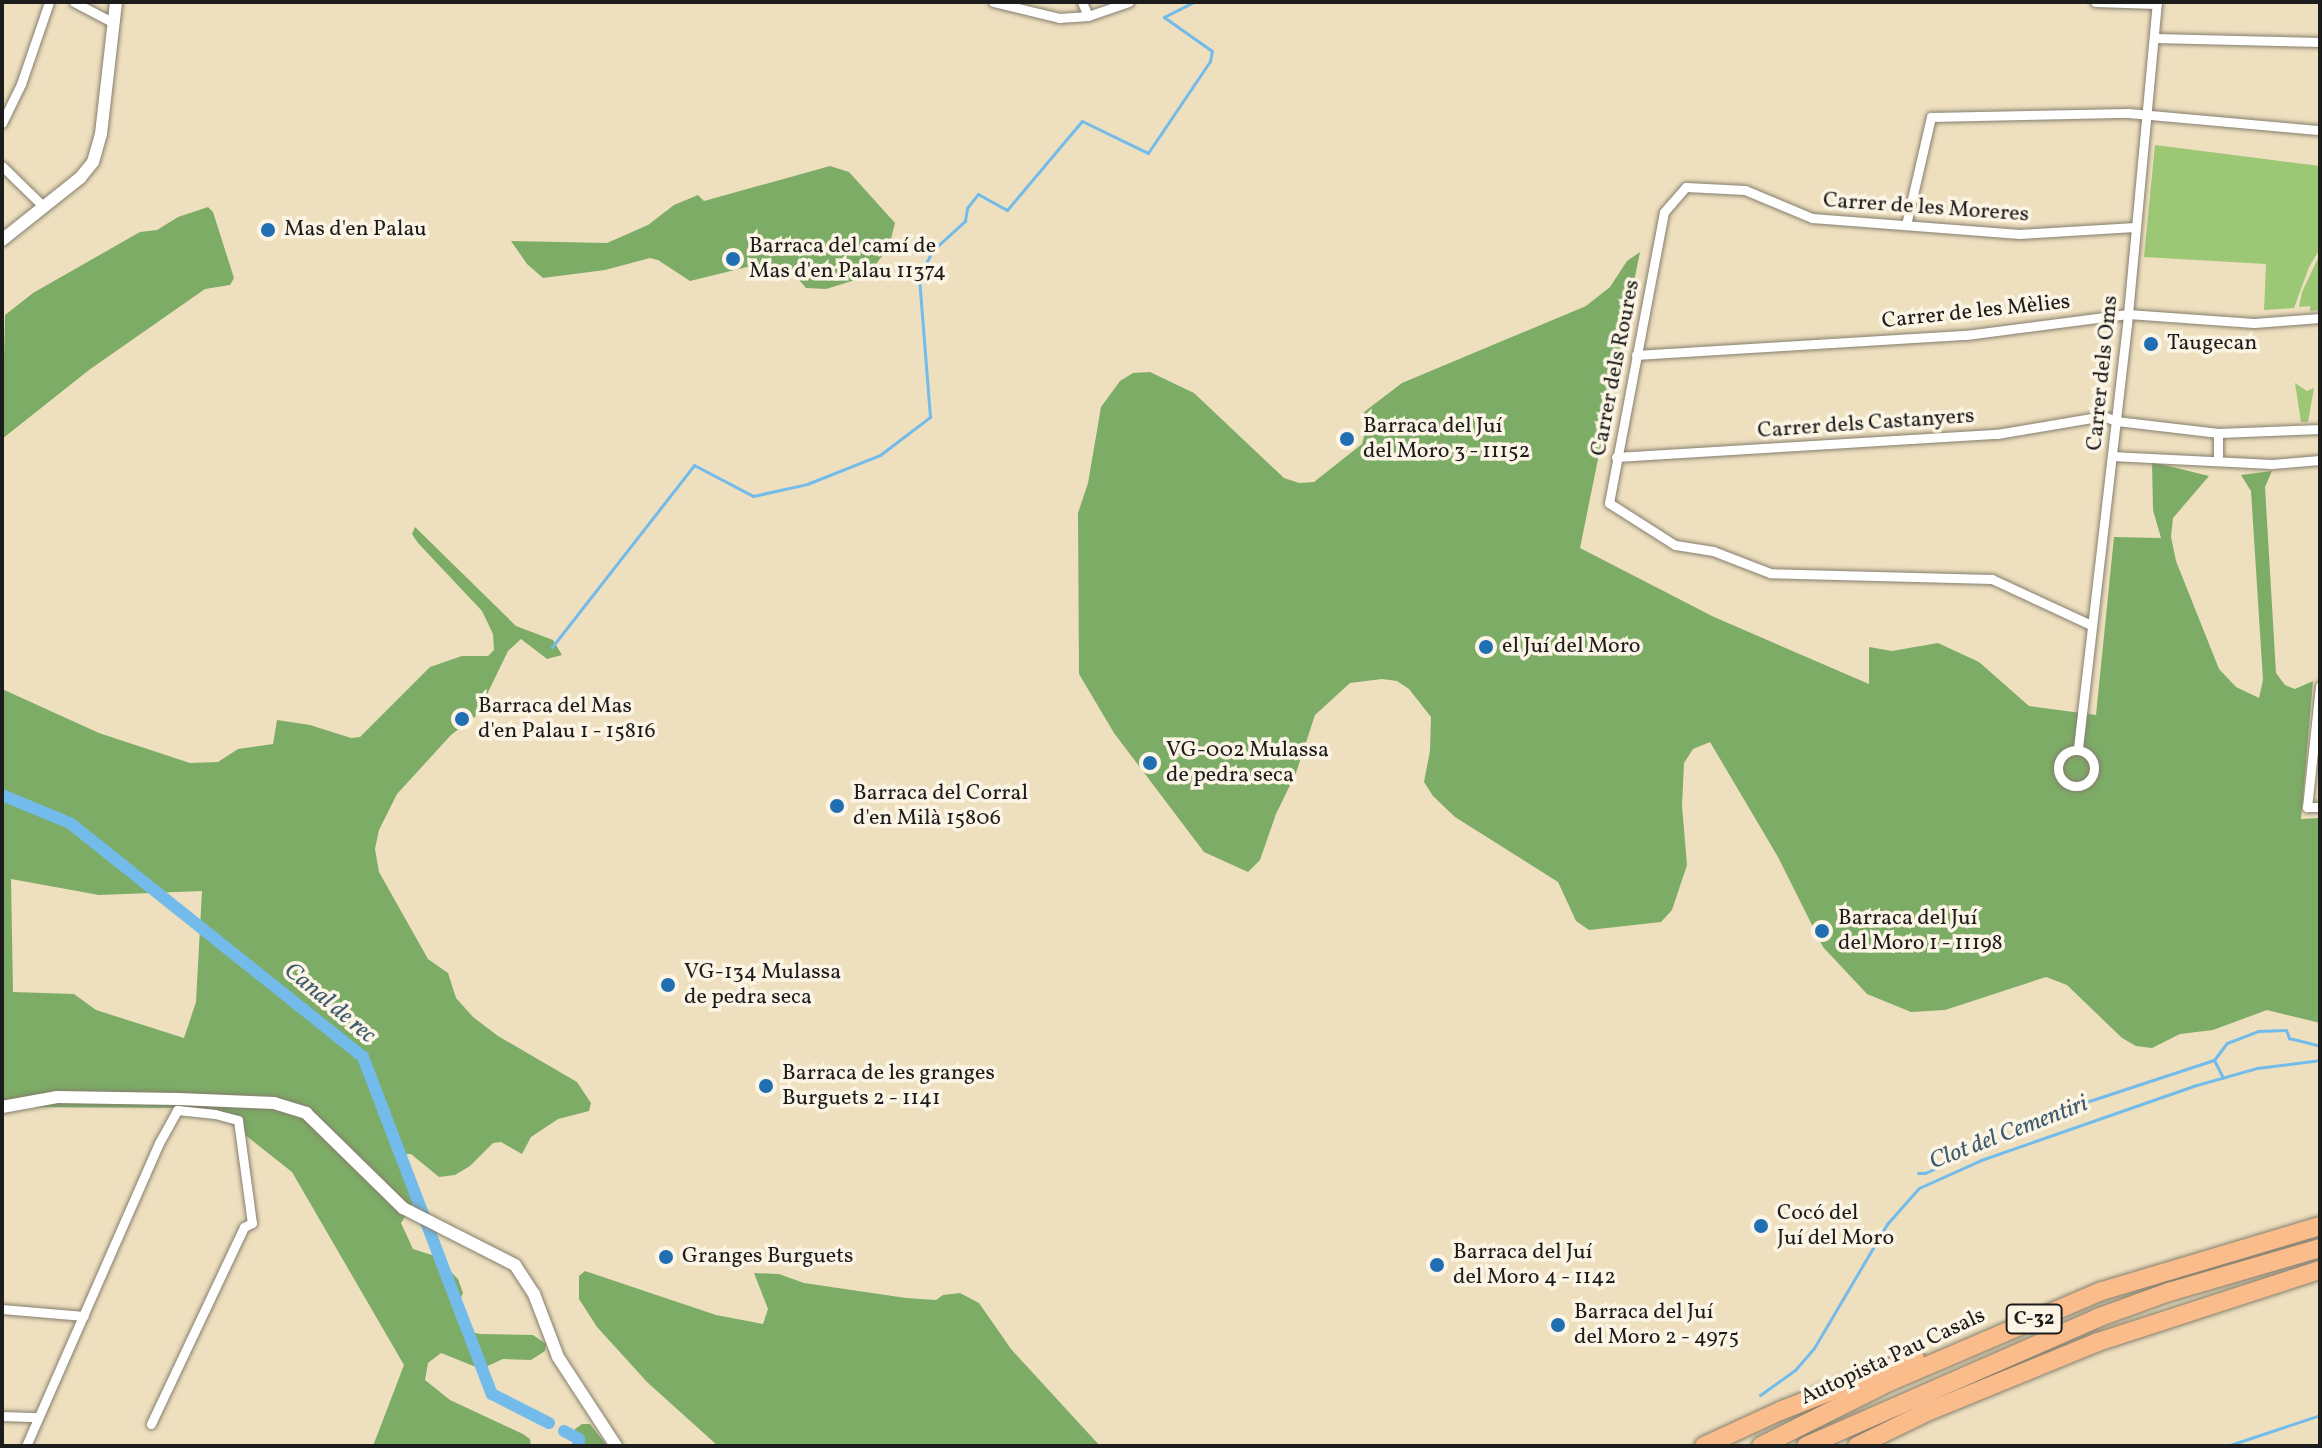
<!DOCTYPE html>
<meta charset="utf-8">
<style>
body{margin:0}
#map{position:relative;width:2322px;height:1448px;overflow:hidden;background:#eee0bf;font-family:Vollkorn,serif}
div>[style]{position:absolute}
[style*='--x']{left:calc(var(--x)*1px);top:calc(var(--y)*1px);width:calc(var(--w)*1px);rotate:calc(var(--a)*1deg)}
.green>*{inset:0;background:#9cc774}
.forest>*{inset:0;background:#7dac66}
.stream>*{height:3px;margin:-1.5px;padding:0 1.5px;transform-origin:1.5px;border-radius:1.5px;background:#72bbea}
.canal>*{height:12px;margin:-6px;padding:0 6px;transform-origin:6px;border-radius:6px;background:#72bbea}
.roads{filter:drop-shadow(0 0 2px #857e6e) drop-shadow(0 0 2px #857e6e)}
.minor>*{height:9px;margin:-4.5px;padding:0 4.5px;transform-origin:4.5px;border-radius:4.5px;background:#fff}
.minor>.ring{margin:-4.5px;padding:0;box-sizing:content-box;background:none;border:9px solid #fff;border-radius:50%}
.tertiary>*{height:12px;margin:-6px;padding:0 6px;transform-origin:6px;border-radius:6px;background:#fff}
.motorway>*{height:18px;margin:-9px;padding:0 9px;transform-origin:9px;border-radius:9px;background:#fabc8b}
.dots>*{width:22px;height:22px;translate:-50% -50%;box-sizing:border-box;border:4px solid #fcf5e5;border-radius:50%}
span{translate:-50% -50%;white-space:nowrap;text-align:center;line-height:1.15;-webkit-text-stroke:7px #fcf5e5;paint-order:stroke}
.shield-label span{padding:2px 6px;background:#fcf5e5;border:2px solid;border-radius:6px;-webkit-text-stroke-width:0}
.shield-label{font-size:20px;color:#1c1c1c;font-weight:700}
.street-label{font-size:22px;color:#1c1c1c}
.poi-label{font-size:22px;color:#1c1c1c}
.left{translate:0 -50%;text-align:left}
.water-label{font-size:24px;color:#3e5c6e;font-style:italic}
.frame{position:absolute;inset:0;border:4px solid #1c1c1c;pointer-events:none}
</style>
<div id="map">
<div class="green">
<div style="clip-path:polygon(2155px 145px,2320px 166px,2320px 249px,2309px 267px,2294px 308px,2264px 310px,2266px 264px,2144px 257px)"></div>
<div style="clip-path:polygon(2320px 254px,2320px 310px,2310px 311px,2310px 306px,2299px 307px,2302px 292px)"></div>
<div style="clip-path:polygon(2295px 383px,2307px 391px,2314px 388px,2308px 422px,2301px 422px)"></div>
</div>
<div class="forest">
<div style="clip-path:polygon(830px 166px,849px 172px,895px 223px,889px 247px,873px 268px,852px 281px,826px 289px,806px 288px,794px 274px,779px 266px,751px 266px,690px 281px,658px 260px,650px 258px,605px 270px,543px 278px,527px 264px,511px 241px,607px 243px,648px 225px,674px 205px,698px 195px,704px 201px)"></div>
<div style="clip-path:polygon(208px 207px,213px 212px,234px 278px,230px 285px,205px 289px,89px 370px,2px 439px,5px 315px,33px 293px,140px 232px,157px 230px,178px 217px)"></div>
<div style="clip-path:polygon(1640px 252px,1580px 548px,1714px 617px,1869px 684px,1869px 647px,1892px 651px,1938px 643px,1979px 662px,2029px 706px,2096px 715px,2114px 537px,2161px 538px,2153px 510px,2152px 462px,2209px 476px,2173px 518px,2171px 537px,2176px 561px,2219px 669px,2236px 687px,2259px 698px,2263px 680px,2251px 491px,2241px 475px,2272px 471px,2265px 487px,2276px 673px,2285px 685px,2295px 689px,2313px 681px,2301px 819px,2320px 818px,2320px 1023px,2267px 1010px,2213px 1030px,2180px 1034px,2152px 1048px,2136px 1046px,2122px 1038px,2067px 985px,2046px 977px,1945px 1010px,1911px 1012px,1867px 994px,1823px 947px,1778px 857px,1710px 742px,1693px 749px,1684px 763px,1682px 806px,1687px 865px,1672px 910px,1661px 922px,1589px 930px,1576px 921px,1558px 882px,1455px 817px,1433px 796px,1424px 782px,1430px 751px,1431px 717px,1409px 689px,1397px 681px,1382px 679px,1350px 683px,1315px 715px,1296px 773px,1276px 814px,1260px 860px,1248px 872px,1204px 852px,1114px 733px,1079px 674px,1078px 513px,1088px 483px,1101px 407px,1120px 381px,1133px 373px,1150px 372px,1194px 393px,1284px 478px,1299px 483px,1314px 482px,1362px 444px,1366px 429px,1364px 412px,1402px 383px,1586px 306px,1610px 287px,1627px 261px)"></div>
<div style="clip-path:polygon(evenodd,415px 527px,516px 626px,553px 640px,562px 655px,547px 659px,521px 639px,508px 651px,477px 715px,451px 735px,397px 794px,379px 830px,375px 849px,379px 872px,428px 959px,448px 973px,456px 998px,473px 1017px,498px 1036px,577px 1082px,591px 1103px,589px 1111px,558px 1119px,531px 1137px,522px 1154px,501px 1142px,493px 1143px,470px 1166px,455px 1175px,439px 1177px,411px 1154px,403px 1154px,399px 1160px,417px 1198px,401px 1223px,413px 1249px,435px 1256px,458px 1279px,463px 1293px,457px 1307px,458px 1323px,463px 1330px,480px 1334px,533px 1335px,546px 1344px,545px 1351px,531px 1360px,503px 1359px,481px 1369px,441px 1353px,428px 1363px,425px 1380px,450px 1400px,523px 1434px,530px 1439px,531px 1446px,373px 1446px,404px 1365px,292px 1172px,211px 1108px,2px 1107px,2px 689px,99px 733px,190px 763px,218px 762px,238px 749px,273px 744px,277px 720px,310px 725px,351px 738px,360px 737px,430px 667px,462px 656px,488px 656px,494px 650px,493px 634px,482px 611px,418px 543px,412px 534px,415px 527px,11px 879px,99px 895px,202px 891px,196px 1002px,184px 1038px,96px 1010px,74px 994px,13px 992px,11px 879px)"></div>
<div style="clip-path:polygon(585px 1271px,716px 1315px,763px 1324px,768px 1309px,754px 1273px,779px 1274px,804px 1283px,906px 1298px,936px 1300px,943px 1295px,960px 1293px,979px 1303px,1011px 1349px,1100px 1446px,718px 1446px,647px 1382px,597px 1327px,579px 1299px,579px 1276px)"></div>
<div style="clip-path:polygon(582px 1424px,590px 1424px,607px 1446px,575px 1446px,575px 1429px)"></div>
</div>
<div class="stream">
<div style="--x:552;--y:647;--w:231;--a:-52"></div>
<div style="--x:694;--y:465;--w:67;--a:27.7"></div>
<div style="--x:753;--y:496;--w:55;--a:-12.5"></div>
<div style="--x:807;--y:484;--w:79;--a:-21.7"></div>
<div style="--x:880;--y:455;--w:63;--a:-37.2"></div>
<div style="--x:930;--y:417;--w:140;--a:-94.5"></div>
<div style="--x:919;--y:277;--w:29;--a:-63"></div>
<div style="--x:932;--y:251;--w:45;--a:-42.3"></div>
<div style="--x:965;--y:221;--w:13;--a:-81"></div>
<div style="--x:967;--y:208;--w:18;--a:-52"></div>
<div style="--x:978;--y:194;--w:33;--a:29"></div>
<div style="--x:1007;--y:210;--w:116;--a:-49.9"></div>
<div style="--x:1082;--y:121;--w:73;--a:25.9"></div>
<div style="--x:1148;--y:153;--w:111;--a:-56"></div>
<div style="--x:1210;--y:61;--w:10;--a:-79"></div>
<div style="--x:1212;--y:51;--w:59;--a:-144.7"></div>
<div style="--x:1164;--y:17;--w:34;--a:-27"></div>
<div style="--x:2214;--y:1060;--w:20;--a:63"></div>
<div style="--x:1918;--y:1173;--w:7;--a:0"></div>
<div style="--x:1925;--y:1173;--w:167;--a:-24.1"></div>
<div style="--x:2077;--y:1105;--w:144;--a:-18.2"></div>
<div style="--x:2214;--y:1060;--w:21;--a:-53"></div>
<div style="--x:2227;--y:1043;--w:33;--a:-21"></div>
<div style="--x:2258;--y:1031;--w:28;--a:-2"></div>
<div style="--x:2286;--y:1030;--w:9;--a:69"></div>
<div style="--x:2289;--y:1038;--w:32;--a:14"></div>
<div style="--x:1760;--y:1395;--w:43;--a:-35.5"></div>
<div style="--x:1795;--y:1370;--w:29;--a:-49"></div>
<div style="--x:1814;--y:1348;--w:144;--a:-59.5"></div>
<div style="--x:1887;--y:1224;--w:48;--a:-48.4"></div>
<div style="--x:1919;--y:1188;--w:68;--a:-24.3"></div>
<div style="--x:1981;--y:1160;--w:225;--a:-19.2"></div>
<div style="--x:2193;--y:1086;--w:66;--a:-15.7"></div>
<div style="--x:2257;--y:1068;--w:64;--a:-7.2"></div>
<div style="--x:2227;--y:1446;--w:98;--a:-18.4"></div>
</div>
<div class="canal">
<div style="--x:2;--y:795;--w:74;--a:22.4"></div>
<div style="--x:70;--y:823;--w:375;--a:38.6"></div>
<div style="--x:363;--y:1057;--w:361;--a:69.1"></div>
<div style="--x:492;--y:1394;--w:64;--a:27"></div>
<div style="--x:564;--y:1431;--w:17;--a:28"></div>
<div style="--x:579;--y:1439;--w:7;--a:98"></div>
</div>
<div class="roads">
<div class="minor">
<div style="--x:74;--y:2;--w:45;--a:27.7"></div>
<div style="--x:993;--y:2;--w:68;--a:13.6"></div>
<div style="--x:1059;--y:18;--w:29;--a:-4"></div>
<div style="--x:1088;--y:16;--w:43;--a:-18.9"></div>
<div style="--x:1082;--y:2;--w:15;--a:67"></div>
<div style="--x:2095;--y:2;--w:62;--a:1.8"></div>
<div style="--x:2154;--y:38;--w:166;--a:1.4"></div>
<div style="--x:2;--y:123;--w:43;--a:-64"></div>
<div style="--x:21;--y:84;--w:87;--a:-71.1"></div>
<div style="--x:2;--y:166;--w:59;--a:44.3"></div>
<div style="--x:1906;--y:225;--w:111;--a:-77"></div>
<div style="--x:1931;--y:117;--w:197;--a:-1.2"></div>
<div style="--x:2128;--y:113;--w:193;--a:5.1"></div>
<div style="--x:1636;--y:355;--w:331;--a:-3.5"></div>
<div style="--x:1966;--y:335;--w:163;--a:-7.4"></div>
<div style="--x:2128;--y:314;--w:126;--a:4.1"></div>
<div style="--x:2254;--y:323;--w:66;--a:-4.3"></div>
<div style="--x:2218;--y:433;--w:26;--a:90"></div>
<div style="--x:2112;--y:456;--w:160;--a:2.9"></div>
<div style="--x:2272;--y:464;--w:48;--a:-4.8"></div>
<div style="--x:1616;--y:457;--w:382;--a:-3.5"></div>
<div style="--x:1997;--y:434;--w:108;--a:-9.6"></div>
<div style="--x:2103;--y:416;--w:14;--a:21"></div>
<div style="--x:2116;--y:421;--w:103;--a:6.7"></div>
<div style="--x:2218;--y:433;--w:102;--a:-2.2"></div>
<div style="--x:2091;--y:625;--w:109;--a:-155.1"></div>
<div style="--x:1992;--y:579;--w:222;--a:-178.5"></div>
<div style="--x:1770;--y:573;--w:61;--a:-158.9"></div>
<div style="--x:1713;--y:551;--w:38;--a:-171"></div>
<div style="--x:1675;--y:545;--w:78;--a:-147.5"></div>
<div style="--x:1609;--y:503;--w:296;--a:-79.3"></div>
<div style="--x:1664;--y:212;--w:33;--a:-49"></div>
<div style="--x:1686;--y:187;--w:59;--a:2.9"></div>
<div style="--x:1745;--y:190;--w:73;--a:22.7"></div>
<div style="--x:1812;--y:218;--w:208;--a:4.4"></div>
<div style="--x:2019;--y:234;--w:116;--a:-3.5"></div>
<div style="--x:2320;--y:686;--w:122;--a:96.1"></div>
<div style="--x:2307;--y:807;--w:13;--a:0"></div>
<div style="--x:2078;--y:748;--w:437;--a:-83.4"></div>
<div style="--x:2128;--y:314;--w:313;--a:-84.7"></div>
<div class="ring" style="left:2058px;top:750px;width:27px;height:27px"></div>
<div style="--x:2;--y:1309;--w:82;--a:4.9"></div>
<div style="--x:2;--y:1416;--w:36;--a:2"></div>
<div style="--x:26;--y:1446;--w:331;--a:-66.3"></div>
<div style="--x:159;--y:1143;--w:38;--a:-61"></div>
<div style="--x:177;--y:1110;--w:38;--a:6"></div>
<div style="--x:215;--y:1114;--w:24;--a:15"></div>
<div style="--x:238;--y:1120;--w:104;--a:82.3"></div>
<div style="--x:252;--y:1223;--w:9;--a:153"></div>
<div style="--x:244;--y:1227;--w:218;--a:115.3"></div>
</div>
<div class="tertiary">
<div style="--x:2;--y:240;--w:100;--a:-38.5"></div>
<div style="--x:80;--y:178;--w:21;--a:-51"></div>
<div style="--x:93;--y:162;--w:29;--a:-74"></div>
<div style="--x:101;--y:134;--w:133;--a:-83.5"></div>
<div style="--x:2;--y:1107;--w:56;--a:-10.3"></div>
<div style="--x:57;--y:1097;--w:122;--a:0.9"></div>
<div style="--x:179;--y:1099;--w:95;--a:2.4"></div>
<div style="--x:274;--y:1103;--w:34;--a:17"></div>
<div style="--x:306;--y:1113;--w:136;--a:44.4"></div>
<div style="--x:403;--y:1208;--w:126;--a:27"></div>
<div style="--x:515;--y:1265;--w:35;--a:57"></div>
<div style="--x:534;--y:1294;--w:67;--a:69.1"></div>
<div style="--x:558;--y:1357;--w:106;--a:56.9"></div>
</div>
<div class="motorway">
<div style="--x:1704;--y:1446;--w:84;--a:-24.7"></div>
<div style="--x:1780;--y:1411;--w:145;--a:-21.4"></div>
<div style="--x:1761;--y:1446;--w:141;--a:-26.6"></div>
<div style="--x:1887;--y:1383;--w:234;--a:-23.2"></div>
<div style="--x:2102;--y:1291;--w:227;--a:-16.6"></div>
<div style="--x:1806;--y:1446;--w:318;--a:-23.7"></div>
<div style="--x:2097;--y:1318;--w:77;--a:-19.9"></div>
<div style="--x:2169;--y:1292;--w:157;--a:-16.2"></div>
<div style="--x:1857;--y:1446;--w:78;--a:-25.9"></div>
<div style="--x:1927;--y:1412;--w:185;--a:-22.3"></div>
<div style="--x:2098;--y:1342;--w:233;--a:-18"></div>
</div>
</div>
<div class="dots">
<div style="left:268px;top:230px;background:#1f6fb2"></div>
<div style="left:733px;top:259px;background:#1f6fb2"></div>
<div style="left:2151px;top:344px;background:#1f6fb2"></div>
<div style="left:1347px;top:439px;background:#1f6fb2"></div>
<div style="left:1486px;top:647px;background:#1f6fb2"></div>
<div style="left:462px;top:719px;background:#1f6fb2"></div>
<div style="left:1150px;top:763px;background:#1f6fb2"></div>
<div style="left:837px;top:806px;background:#1f6fb2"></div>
<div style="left:1822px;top:931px;background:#1f6fb2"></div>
<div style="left:668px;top:985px;background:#1f6fb2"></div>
<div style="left:766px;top:1086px;background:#1f6fb2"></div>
<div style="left:1761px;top:1226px;background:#1f6fb2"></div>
<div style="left:666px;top:1257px;background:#1f6fb2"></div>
<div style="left:1437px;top:1265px;background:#1f6fb2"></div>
<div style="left:1558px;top:1325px;background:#1f6fb2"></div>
</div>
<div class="shield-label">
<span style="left:2034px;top:1319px">C-32</span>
</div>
<div class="street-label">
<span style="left:1926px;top:208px;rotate:4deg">Carrer de les Moreres</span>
<span style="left:1976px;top:312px;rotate:-6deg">Carrer de les Mèlies</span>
<span style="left:1616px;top:368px;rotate:-79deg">Carrer dels Roures</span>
<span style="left:2103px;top:373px;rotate:-84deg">Carrer dels Oms</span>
<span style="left:1866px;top:424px;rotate:-4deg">Carrer dels Castanyers</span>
<span style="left:1893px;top:1357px;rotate:-25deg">Autopista Pau Casals</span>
</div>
<div class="poi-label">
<span class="left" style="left:284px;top:230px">Mas d'en Palau</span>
<span class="left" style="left:749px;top:259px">Barraca del camí de<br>Mas d'en Palau 11374</span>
<span class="left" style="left:2167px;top:344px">Taugecan</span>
<span class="left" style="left:1363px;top:439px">Barraca del Juí<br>del Moro 3 - 11152</span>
<span class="left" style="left:1502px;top:647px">el Juí del Moro</span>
<span class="left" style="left:478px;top:719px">Barraca del Mas<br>d'en Palau 1 - 15816</span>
<span class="left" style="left:1166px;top:763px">VG-002 Mulassa<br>de pedra seca</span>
<span class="left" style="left:853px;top:806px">Barraca del Corral<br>d'en Milà 15806</span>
<span class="left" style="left:1838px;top:931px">Barraca del Juí<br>del Moro 1 - 11198</span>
<span class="left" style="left:684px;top:985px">VG-134 Mulassa<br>de pedra seca</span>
<span class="left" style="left:782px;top:1086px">Barraca de les granges<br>Burguets 2 - 1141</span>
<span class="left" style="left:1777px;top:1226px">Cocó del<br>Juí del Moro</span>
<span class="left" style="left:1453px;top:1265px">Barraca del Juí<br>del Moro 4 - 1142</span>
<span class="left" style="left:682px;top:1257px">Granges Burguets</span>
<span class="left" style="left:1574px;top:1325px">Barraca del Juí<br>del Moro 2 - 4975</span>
</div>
<div class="water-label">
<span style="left:329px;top:1004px;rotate:40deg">Canal de rec</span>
<span style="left:2009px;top:1134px;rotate:-21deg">Clot del Cementiri</span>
</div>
<div class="frame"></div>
</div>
